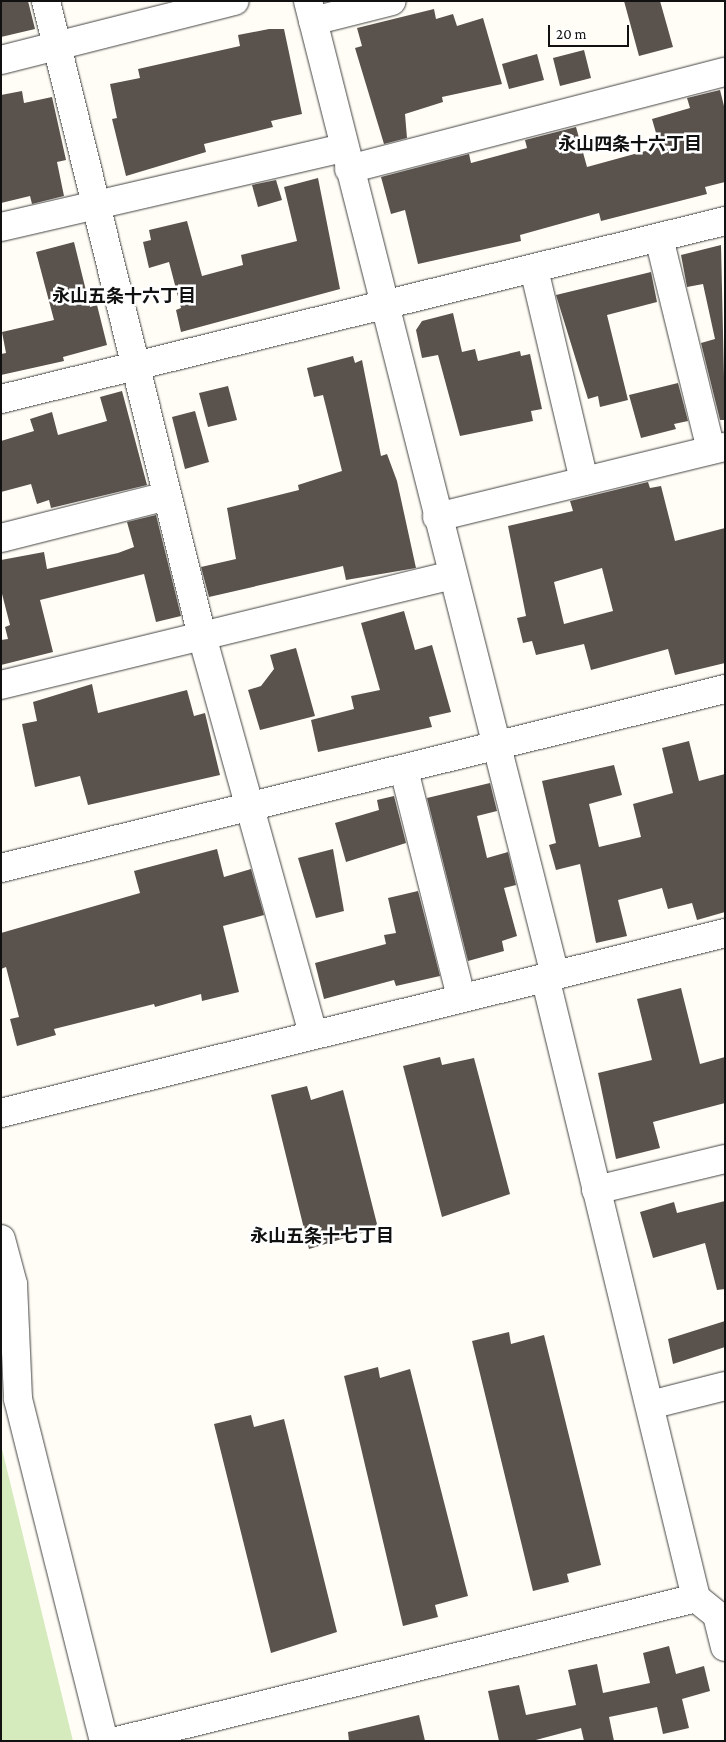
<!DOCTYPE html>
<meta charset="utf-8">
<style>
body{margin:0}
#map{position:relative;width:726px;height:1742px;overflow:hidden;background:#fffdf5;font-family:"Crimson Pro","Noto Sans JP",serif}
div>[style]{position:absolute}
[style*='--x']{left:calc(var(--x)*1px);top:calc(var(--y)*1px);width:calc(var(--w)*1px);rotate:calc(var(--a)*1deg)}
.green>*{inset:0;background:#d5ebbd}
.building>*{inset:0;background:#5a524d}
.roads{filter:drop-shadow(0 0 1px #444) drop-shadow(0 0 1px #444)}
.minor>*{height:28px;margin:-14px;padding:0 14px;transform-origin:14px;border-radius:14px;background:#fff}
span{translate:-50% -50%;white-space:nowrap;text-align:center;line-height:1.15;-webkit-text-stroke:5px #fff;paint-order:stroke}
.neighbourhood-label{font-size:18px;color:#111;font-weight:700}
.frame{position:absolute;inset:0;border:2px solid #111;pointer-events:none}
.scale{position:absolute;left:548px;top:25px;width:81px;height:22px;box-sizing:border-box;border:2px solid #111;border-top:0;padding-left:6px;font-size:15px;line-height:18px;white-space:nowrap;color:#111;-webkit-text-stroke:4px #fff;paint-order:stroke}
</style>
<div id="map">
<div class="green">
<div style="clip-path:polygon(1px 1445px,73px 1741px,1px 1741px)"></div>
</div>
<div class="building">
<div style="clip-path:polygon(1px 1px,28px 1px,35px 29px,1px 37px)"></div>
<div style="clip-path:polygon(624px 1px,660px 1px,673px 47px,639px 56px)"></div>
<div style="clip-path:polygon(434px 9px,436px 19px,453px 14px,457px 26px,483px 18px,502px 84px,442px 97px,443px 102px,405px 114px,407px 138px,384px 144px,355px 48px,362px 46px,357px 28px)"></div>
<div style="clip-path:polygon(269px 29px,284px 29px,302px 114px,271px 121px,273px 127px,204px 144px,206px 152px,126px 176px,112px 119px,117px 118px,110px 84px,140px 78px,138px 69px,240px 46px,238px 35px)"></div>
<div style="clip-path:polygon(584px 50px,591px 78px,560px 86px,553px 58px)"></div>
<div style="clip-path:polygon(537px 54px,544px 80px,509px 89px,502px 64px)"></div>
<div style="clip-path:polygon(720px 90px,725px 110px,725px 182px,705px 187px,707px 194px,601px 221px,599px 213px,520px 235px,521px 241px,418px 264px,405px 210px,391px 214px,381px 177px,469px 154px,471px 163px,527px 148px,525px 140px,576px 127px,587px 167px,660px 147px,652px 119px,690px 108px,687px 98px)"></div>
<div style="clip-path:polygon(22px 91px,24px 103px,52px 97px,66px 160px,57px 162px,64px 196px,32px 204px,30px 196px,1px 203px,1px 95px)"></div>
<div style="clip-path:polygon(318px 178px,340px 289px,181px 332px,176px 310px,181px 308px,169px 262px,149px 268px,143px 242px,151px 240px,149px 230px,187px 221px,202px 276px,243px 265px,241px 255px,297px 241px,284px 187px)"></div>
<div style="clip-path:polygon(276px 180px,282px 200px,258px 207px,252px 185px)"></div>
<div style="clip-path:polygon(74px 242px,90px 307px,97px 305px,107px 345px,63px 357px,64px 361px,1px 375px,1px 354px,6px 353px,2px 332px,54px 320px,36px 252px)"></div>
<div style="clip-path:polygon(721px 245px,725px 420px,720px 420px,701px 343px,715px 339px,703px 284px,687px 287px,681px 255px)"></div>
<div style="clip-path:polygon(651px 272px,657px 302px,607px 315px,628px 400px,600px 407px,598px 396px,588px 399px,556px 295px)"></div>
<div style="clip-path:polygon(453px 313px,462px 352px,475px 349px,478px 361px,520px 351px,521px 356px,530px 354px,542px 409px,531px 411px,533px 421px,460px 436px,438px 355px,422px 358px,416px 330px,422px 321px)"></div>
<div style="clip-path:polygon(353px 356px,355px 363px,362px 360px,381px 456px,387px 454px,397px 481px,416px 568px,346px 580px,343px 566px,209px 597px,201px 567px,236px 559px,227px 508px,299px 490px,298px 485px,342px 471px,323px 395px,314px 397px,307px 368px)"></div>
<div style="clip-path:polygon(678px 383px,688px 421px,674px 424px,676px 429px,641px 438px,629px 395px)"></div>
<div style="clip-path:polygon(228px 386px,237px 420px,208px 427px,199px 393px)"></div>
<div style="clip-path:polygon(122px 391px,147px 485px,51px 508px,49px 500px,37px 504px,31px 484px,1px 492px,1px 441px,34px 431px,30px 419px,52px 412px,58px 435px,107px 421px,100px 397px)"></div>
<div style="clip-path:polygon(195px 411px,209px 462px,185px 469px,172px 417px)"></div>
<div style="clip-path:polygon(evenodd,648px 482px,650px 488px,661px 486px,675px 541px,725px 528px,725px 663px,675px 675px,668px 649px,591px 670px,584px 644px,536px 655px,532px 641px,523px 643px,517px 618px,526px 616px,508px 526px,573px 511px,570px 501px,648px 482px,602px 568px,613px 611px,564px 624px,554px 582px,602px 568px)"></div>
<div style="clip-path:polygon(156px 515px,181px 616px,156px 622px,144px 574px,40px 600px,53px 652px,1px 665px,1px 640px,8px 639px,5px 627px,10px 625px,1px 590px,1px 560px,44px 552px,47px 569px,118px 553px,134px 547px,127px 522px)"></div>
<div style="clip-path:polygon(404px 611px,415px 650px,432px 645px,451px 712px,429px 717px,432px 727px,318px 752px,311px 720px,354px 709px,351px 696px,380px 690px,361px 623px)"></div>
<div style="clip-path:polygon(296px 648px,315px 716px,260px 730px,248px 690px,261px 686px,274px 669px,270px 655px)"></div>
<div style="clip-path:polygon(92px 684px,98px 713px,187px 690px,194px 716px,205px 713px,220px 775px,88px 805px,80px 776px,35px 787px,22px 724px,37px 721px,33px 702px)"></div>
<div style="clip-path:polygon(689px 741px,699px 781px,725px 774px,725px 912px,697px 920px,692px 903px,668px 909px,662px 888px,618px 900px,627px 936px,596px 943px,580px 864px,556px 870px,549px 845px,556px 843px,542px 781px,614px 765px,622px 795px,589px 804px,599px 847px,641px 837px,633px 804px,673px 793px,662px 748px)"></div>
<div style="clip-path:polygon(490px 783px,497px 811px,477px 816px,487px 858px,508px 852px,516px 885px,504px 888px,517px 936px,502px 941px,504px 951px,468px 961px,427px 798px)"></div>
<div style="clip-path:polygon(394px 796px,406px 843px,346px 862px,335px 823px,379px 810px,377px 800px)"></div>
<div style="clip-path:polygon(217px 849px,224px 877px,251px 869px,264px 915px,223px 926px,239px 992px,202px 1001px,201px 994px,155px 1007px,154px 1004px,54px 1029px,56px 1035px,17px 1046px,10px 1019px,19px 1017px,6px 967px,1px 969px,1px 933px,140px 893px,134px 871px)"></div>
<div style="clip-path:polygon(333px 849px,344px 911px,316px 918px,298px 858px)"></div>
<div style="clip-path:polygon(418px 891px,440px 976px,396px 986px,394px 980px,324px 999px,315px 963px,386px 944px,384px 935px,396px 933px,388px 898px)"></div>
<div style="clip-path:polygon(681px 988px,700px 1064px,725px 1057px,725px 1103px,653px 1122px,660px 1148px,616px 1159px,598px 1073px,652px 1060px,637px 999px)"></div>
<div style="clip-path:polygon(440px 1057px,442px 1065px,474px 1058px,510px 1194px,442px 1217px,403px 1066px)"></div>
<div style="clip-path:polygon(307px 1086px,311px 1100px,343px 1090px,378px 1228px,309px 1249px,271px 1095px)"></div>
<div style="clip-path:polygon(725px 1201px,725px 1289px,717px 1290px,705px 1243px,653px 1258px,640px 1212px,674px 1202px,677px 1213px)"></div>
<div style="clip-path:polygon(725px 1321px,725px 1347px,673px 1364px,668px 1339px)"></div>
<div style="clip-path:polygon(509px 1332px,511px 1344px,544px 1335px,601px 1565px,567px 1574px,569px 1582px,533px 1591px,472px 1341px)"></div>
<div style="clip-path:polygon(378px 1367px,380px 1378px,410px 1369px,468px 1596px,435px 1605px,438px 1617px,403px 1626px,344px 1376px)"></div>
<div style="clip-path:polygon(251px 1415px,254px 1427px,284px 1419px,337px 1632px,271px 1653px,214px 1424px)"></div>
<div style="clip-path:polygon(669px 1646px,676px 1674px,704px 1666px,710px 1691px,682px 1699px,689px 1728px,663px 1734px,657px 1707px,609px 1717px,614px 1741px,584px 1741px,581px 1728px,532px 1741px,499px 1741px,488px 1691px,519px 1685px,526px 1715px,576px 1705px,568px 1670px,597px 1664px,603px 1693px,650px 1683px,643px 1653px)"></div>
<div style="clip-path:polygon(419px 1715px,425px 1741px,349px 1741px,348px 1732px)"></div>
</div>
<div class="roads">
<div class="minor">
<div style="--x:46;--y:1;--w:654;--a:76.2"></div>
<div style="--x:202;--y:636;--w:412;--a:74.4"></div>
<div style="--x:308;--y:1;--w:1005;--a:75.77"></div>
<div style="--x:313;--y:21;--w:81;--a:-14.2"></div>
<div style="--x:1;--y:60;--w:241;--a:-14.2"></div>
<div style="--x:349;--y:169;--w:388;--a:-14.5"></div>
<div style="--x:1;--y:227;--w:352;--a:-13"></div>
<div style="--x:659;--y:238;--w:218;--a:76.2"></div>
<div style="--x:534;--y:269;--w:218;--a:76.7"></div>
<div style="--x:1;--y:399;--w:746;--a:-13.81"></div>
<div style="--x:437;--y:517;--w:296;--a:-13.7"></div>
<div style="--x:1;--y:538;--w:171;--a:-14.2"></div>
<div style="--x:1;--y:685;--w:464;--a:-13.7"></div>
<div style="--x:404;--y:770;--w:234;--a:75.9"></div>
<div style="--x:1;--y:868;--w:746;--a:-13.89"></div>
<div style="--x:545;--y:977;--w:639;--a:76.33"></div>
<div style="--x:696;--y:1598;--w:27;--a:39"></div>
<div style="--x:717;--y:1615;--w:33;--a:76"></div>
<div style="--x:1;--y:1113;--w:746;--a:-13.96"></div>
<div style="--x:596;--y:1190;--w:133;--a:-13.5"></div>
<div style="--x:1;--y:1239;--w:47;--a:75.1"></div>
<div style="--x:13;--y:1284;--w:115;--a:87.5"></div>
<div style="--x:18;--y:1399;--w:353;--a:75.9"></div>
<div style="--x:650;--y:1405;--w:77;--a:-14.2"></div>
<div style="--x:117;--y:1741;--w:596;--a:-13.87"></div>
</div>
</div>
<div class="neighbourhood-label">
<span style="left:630px;top:144px">永山四条十六丁目</span>
<span style="left:124px;top:296px">永山五条十六丁目</span>
<span style="left:322px;top:1236px">永山五条十七丁目</span>
</div>
<div class="frame"></div>
<div class="scale">20 m</div>
</div>
